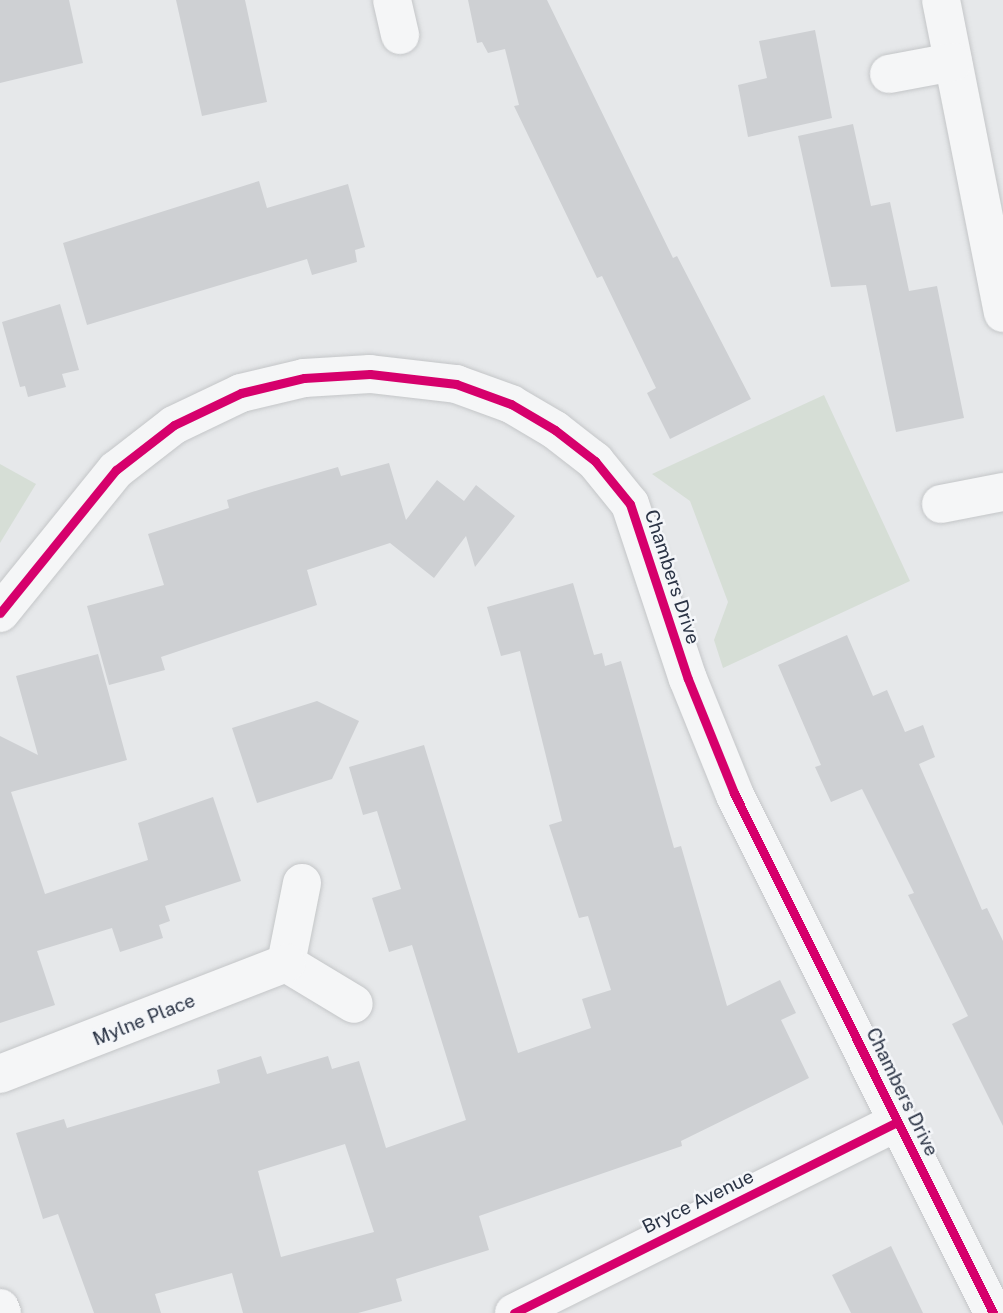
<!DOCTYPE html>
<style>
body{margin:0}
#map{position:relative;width:1003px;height:1313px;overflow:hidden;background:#e6e8ea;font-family:"Public Sans",sans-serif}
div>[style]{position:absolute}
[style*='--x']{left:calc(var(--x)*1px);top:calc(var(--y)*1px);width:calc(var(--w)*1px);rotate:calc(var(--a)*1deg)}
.green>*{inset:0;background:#d6ded6}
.building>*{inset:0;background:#ced0d3}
.roads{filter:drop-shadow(0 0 2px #c4c6c8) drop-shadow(0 0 2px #c4c6c8)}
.street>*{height:38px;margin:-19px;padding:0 19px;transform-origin:19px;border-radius:19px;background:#f5f6f7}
.cycleway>*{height:9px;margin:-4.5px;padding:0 4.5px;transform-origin:4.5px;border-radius:4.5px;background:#d6006c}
span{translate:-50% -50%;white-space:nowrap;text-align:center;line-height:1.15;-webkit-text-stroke:5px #f4f6f9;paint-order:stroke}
.street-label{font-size:19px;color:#2b3445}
</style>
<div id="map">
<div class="green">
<div style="clip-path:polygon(824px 395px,910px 581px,723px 668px,714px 640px,728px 602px,690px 501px,652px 474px)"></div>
<div style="clip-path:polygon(0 464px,36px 484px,0 543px)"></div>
</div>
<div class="building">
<div style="clip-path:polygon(0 0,69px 0,83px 63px,0 83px)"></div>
<div style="clip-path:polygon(176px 0,245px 0,267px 102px,202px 116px)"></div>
<div style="clip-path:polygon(468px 0,547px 0,673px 258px,677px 256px,751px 399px,670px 439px,647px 393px,656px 388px,602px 276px,597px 278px,514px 106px,519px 105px,505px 49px,488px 53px,482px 42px,477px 43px)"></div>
<div style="clip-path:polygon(815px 30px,832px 118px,748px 137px,738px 85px,767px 78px,759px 41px)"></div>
<div style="clip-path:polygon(853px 124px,871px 206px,890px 202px,909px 291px,937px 286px,964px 418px,896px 432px,866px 285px,831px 287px,798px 136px)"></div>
<div style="clip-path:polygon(259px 181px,267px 208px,348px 184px,365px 247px,355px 250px,357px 262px,312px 275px,307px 259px,87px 325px,63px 243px)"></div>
<div style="clip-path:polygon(60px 304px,79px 370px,62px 374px,66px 387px,28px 397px,25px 386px,20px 387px,2px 322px)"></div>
<div style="clip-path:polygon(389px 463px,406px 520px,437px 480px,464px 501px,476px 485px,515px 516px,475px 567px,466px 536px,434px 578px,390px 543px,307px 570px,317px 605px,161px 657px,165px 670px,109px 685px,87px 606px,164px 585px,148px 534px,229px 508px,227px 500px,265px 488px,338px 467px,341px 476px)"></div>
<div style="clip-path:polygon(evenodd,573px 583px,594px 655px,602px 653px,605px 666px,621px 661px,674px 848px,681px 846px,727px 1006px,780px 980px,796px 1013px,781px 1020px,809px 1078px,681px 1141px,682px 1146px,479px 1216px,489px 1250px,396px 1279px,402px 1301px,358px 1313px,243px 1313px,232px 1273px,155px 1294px,161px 1313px,94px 1313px,58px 1214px,43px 1219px,16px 1133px,64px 1119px,67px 1128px,220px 1083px,217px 1070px,261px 1056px,267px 1074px,328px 1056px,332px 1069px,359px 1061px,386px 1148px,466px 1120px,412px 945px,389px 952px,372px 898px,401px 889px,377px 811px,363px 815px,349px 767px,424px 745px,518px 1053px,591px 1028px,582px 999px,611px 990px,588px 916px,579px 918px,549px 825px,562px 821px,520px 651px,501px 656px,487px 607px,573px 583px,345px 1144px,374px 1232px,281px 1257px,258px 1171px,345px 1144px)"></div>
<div style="clip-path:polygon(847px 635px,873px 696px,887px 690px,905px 732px,923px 725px,935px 757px,919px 764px,982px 910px,987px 908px,1003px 941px,1003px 1126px,952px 1024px,968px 1016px,908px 895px,914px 893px,862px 789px,831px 802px,815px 767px,821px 765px,778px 665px)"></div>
<div style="clip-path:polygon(98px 654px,127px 760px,11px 792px,45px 894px,148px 860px,138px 823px,213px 797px,241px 881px,165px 906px,170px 921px,159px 925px,163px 938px,120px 952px,112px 928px,37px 951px,55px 1005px,0 1023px,0 736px,38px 755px,16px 676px)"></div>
<div style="clip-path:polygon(317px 701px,359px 721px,332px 779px,257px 803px,232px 728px)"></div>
<div style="clip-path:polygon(891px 1246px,923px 1313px,851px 1313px,832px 1275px)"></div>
</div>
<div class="roads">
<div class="street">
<div style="--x:392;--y:0;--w:36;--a:77"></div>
<div style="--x:941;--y:0;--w:319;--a:78.8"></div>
<div style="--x:889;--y:74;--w:65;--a:-10.6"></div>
<div style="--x:941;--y:504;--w:63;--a:-11"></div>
<div style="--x:0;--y:613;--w:184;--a:-51"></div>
<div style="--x:116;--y:470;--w:73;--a:-37.8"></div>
<div style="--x:174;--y:425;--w:74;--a:-25.5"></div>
<div style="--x:241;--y:393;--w:65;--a:-13.4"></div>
<div style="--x:304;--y:378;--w:66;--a:-3.5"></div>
<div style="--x:370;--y:374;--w:87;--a:6.6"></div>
<div style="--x:456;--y:384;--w:59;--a:20"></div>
<div style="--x:511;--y:404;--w:51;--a:30.6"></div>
<div style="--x:555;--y:430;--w:51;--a:37.8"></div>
<div style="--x:595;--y:461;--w:55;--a:50.9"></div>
<div style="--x:630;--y:504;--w:184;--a:71.7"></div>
<div style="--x:688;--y:679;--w:123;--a:68"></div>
<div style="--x:734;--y:793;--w:581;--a:63.52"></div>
<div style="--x:302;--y:883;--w:82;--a:101.3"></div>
<div style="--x:286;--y:963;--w:79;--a:31.1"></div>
<div style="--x:0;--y:1074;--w:307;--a:-21.2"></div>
<div style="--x:0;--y:1308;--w:5;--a:68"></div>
<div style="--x:514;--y:1313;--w:428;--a:-26.5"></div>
</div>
</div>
<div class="cycleway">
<div style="--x:0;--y:613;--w:184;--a:-51"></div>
<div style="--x:116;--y:470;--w:73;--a:-37.8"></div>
<div style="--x:174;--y:425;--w:74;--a:-25.5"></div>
<div style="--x:241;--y:393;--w:65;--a:-13.4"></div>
<div style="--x:304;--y:378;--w:66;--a:-3.5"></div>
<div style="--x:370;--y:374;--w:87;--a:6.6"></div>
<div style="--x:456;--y:384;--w:59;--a:20"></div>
<div style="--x:511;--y:404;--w:51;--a:30.6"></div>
<div style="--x:555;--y:430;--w:51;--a:37.8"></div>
<div style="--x:595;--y:461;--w:55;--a:50.9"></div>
<div style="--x:630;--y:504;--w:184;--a:71.7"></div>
<div style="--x:688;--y:679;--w:123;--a:68"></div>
<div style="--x:734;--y:793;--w:581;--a:63.52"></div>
<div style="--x:514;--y:1313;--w:428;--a:-26.5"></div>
</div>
<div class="street-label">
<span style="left:672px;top:577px;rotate:72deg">Chambers Drive</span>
<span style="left:144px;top:1020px;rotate:-22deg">Mylne Place</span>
<span style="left:902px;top:1092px;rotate:64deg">Chambers Drive</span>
<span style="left:698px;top:1202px;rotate:-26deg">Bryce Avenue</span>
</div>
</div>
